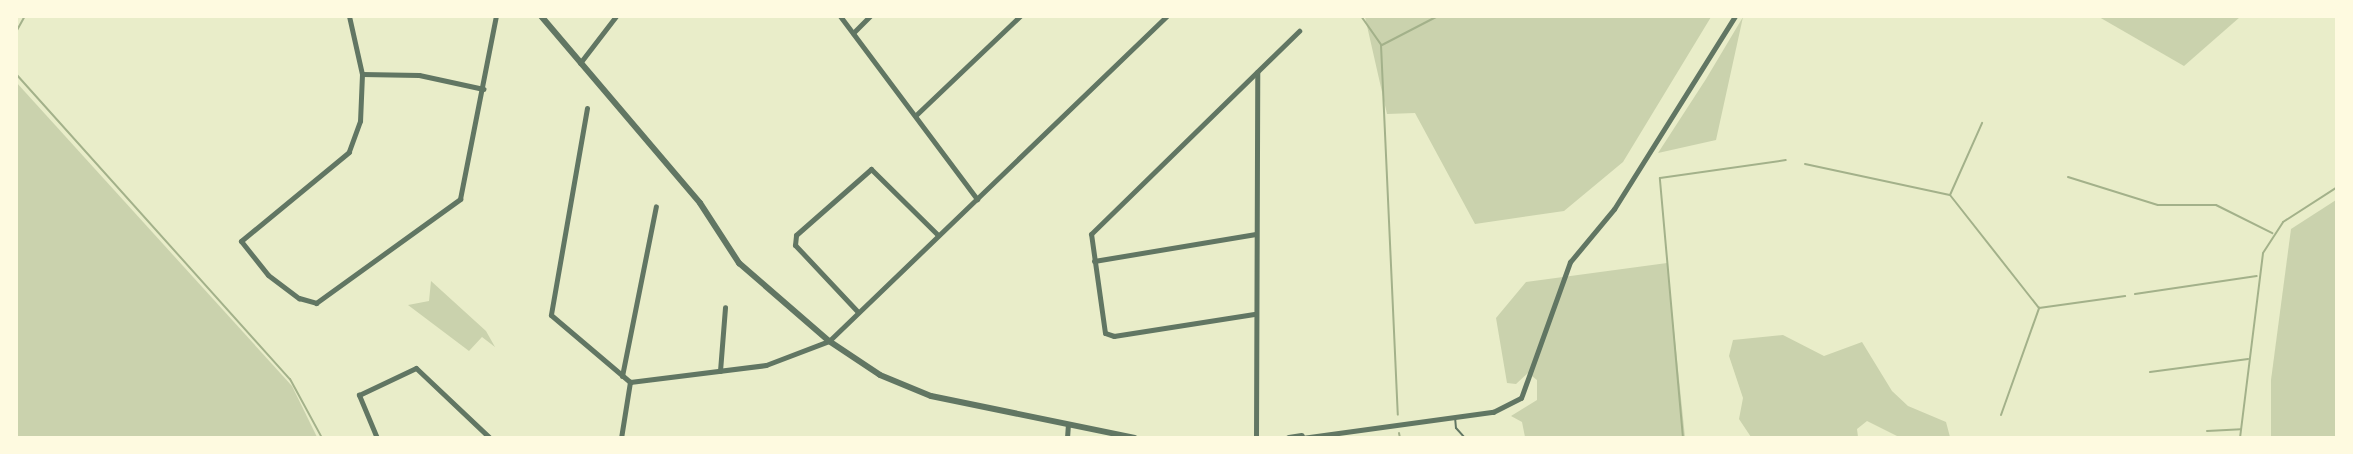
<!DOCTYPE html>
<style>
body{margin:0}
#map{position:relative;width:2353px;height:454px;overflow:hidden;background:#e9edc9;font-family:"Sofia Sans Condensed",sans-serif}
div>[style]{position:absolute}
[style*='--x']{left:calc(var(--x)*1px);top:calc(var(--y)*1px);width:calc(var(--w)*1px);rotate:calc(var(--a)*1deg)}
.green>*{inset:0;background:#cad2ad}
.stream>*{height:2px;margin:-1px;padding:0 1px;transform-origin:1px;border-radius:1px;background:#a3b18a}
.service>*{height:2px;margin:-1px;padding:0 1px;transform-origin:1px;border-radius:1px;background:#617663}
.minor>*{height:5px;margin:-2.5px;padding:0 2.5px;transform-origin:2.5px;border-radius:2.5px;background:#617663}
.tertiary>*{height:6px;margin:-3px;padding:0 3px;transform-origin:3px;border-radius:3px;background:#617663}
span{translate:-50% -50%;white-space:nowrap;text-align:center;line-height:1.15;-webkit-text-stroke:4.5px #fefae0;paint-order:stroke}
.frame{position:absolute;inset:0;border:18px solid #fefae0;pointer-events:none}
</style>
<div id="map">
<div class="green">
<div style="clip-path:polygon(1365px 17px,1711px 17px,1623px 162px,1564px 211px,1475px 224px,1415px 113px,1387px 114px)"></div>
<div style="clip-path:polygon(1743px 17px,1716px 140px,1658px 153px,1706px 79px)"></div>
<div style="clip-path:polygon(2099px 17px,2240px 17px,2184px 66px)"></div>
<div style="clip-path:polygon(16px 82px,292px 386px,317px 437px,17px 437px)"></div>
<div style="clip-path:polygon(2336px 200px,2336px 437px,2271px 437px,2271px 380px,2291px 229px)"></div>
<div style="clip-path:polygon(1667px 263px,1685px 437px,1525px 437px,1522px 422px,1511px 416px,1537px 400px,1537px 380px,1528px 373px,1516px 384px,1507px 383px,1496px 318px,1526px 282px)"></div>
<div style="clip-path:polygon(431px 281px,486px 331px,495px 347px,482px 337px,469px 351px,408px 305px,429px 301px)"></div>
<div style="clip-path:polygon(1783px 335px,1824px 356px,1862px 342px,1892px 391px,1908px 406px,1946px 422px,1950px 437px,1899px 437px,1867px 421px,1857px 429px,1858px 437px,1751px 437px,1739px 419px,1743px 398px,1729px 356px,1733px 340px)"></div>
</div>
<div class="stream">
<div style="--x:1361;--y:16;--w:35;--a:55"></div>
<div style="--x:1381;--y:45;--w:370;--a:87.4"></div>
<div style="--x:16;--y:32;--w:18;--a:-61"></div>
<div style="--x:1382;--y:45;--w:63;--a:-27.4"></div>
<div style="--x:16;--y:74;--w:410;--a:48.1"></div>
<div style="--x:290;--y:379;--w:67;--a:61.5"></div>
<div style="--x:1805;--y:164;--w:148;--a:12.1"></div>
<div style="--x:1950;--y:195;--w:144;--a:51.8"></div>
<div style="--x:2068;--y:177;--w:94;--a:17.3"></div>
<div style="--x:2158;--y:205;--w:58;--a:0"></div>
<div style="--x:2216;--y:205;--w:63;--a:26.6"></div>
<div style="--x:1950;--y:195;--w:79;--a:-66"></div>
<div style="--x:2135;--y:294;--w:123;--a:-8.4"></div>
<div style="--x:2150;--y:372;--w:99;--a:-7.6"></div>
<div style="--x:2001;--y:415;--w:114;--a:-70.4"></div>
<div style="--x:2039;--y:308;--w:87;--a:-7.9"></div>
<div style="--x:2207;--y:431;--w:34;--a:-3"></div>
<div style="--x:1399;--y:433;--w:5;--a:79"></div>
<div style="--x:1683;--y:438;--w:261;--a:-95.1"></div>
<div style="--x:1660;--y:178;--w:127;--a:-8.1"></div>
<div style="--x:2240;--y:438;--w:186;--a:-82.9"></div>
<div style="--x:2263;--y:253;--w:37;--a:-57"></div>
<div style="--x:2283;--y:222;--w:63;--a:-32.7"></div>
</div>
<div class="service">
<div style="--x:1455;--y:417;--w:11;--a:85"></div>
<div style="--x:1456;--y:428;--w:13;--a:48"></div>
</div>
<div class="minor">
<div style="--x:349;--y:16;--w:59;--a:77.4"></div>
<div style="--x:362;--y:74;--w:47;--a:92.4"></div>
<div style="--x:360;--y:121;--w:33;--a:110"></div>
<div style="--x:349;--y:152;--w:140;--a:140.5"></div>
<div style="--x:241;--y:241;--w:43;--a:51.5"></div>
<div style="--x:268;--y:275;--w:39;--a:37"></div>
<div style="--x:299;--y:298;--w:18;--a:16"></div>
<div style="--x:316;--y:303;--w:178;--a:-35.8"></div>
<div style="--x:460;--y:199;--w:187;--a:-78.9"></div>
<div style="--x:840;--y:16;--w:229;--a:53.2"></div>
<div style="--x:853;--y:33;--w:24;--a:-45"></div>
<div style="--x:580;--y:63;--w:59;--a:-52.5"></div>
<div style="--x:362;--y:74;--w:57;--a:1"></div>
<div style="--x:419;--y:75;--w:66;--a:12.3"></div>
<div style="--x:587;--y:108;--w:210;--a:99.9"></div>
<div style="--x:551;--y:315;--w:104;--a:40.3"></div>
<div style="--x:916;--y:115;--w:144;--a:-43.6"></div>
<div style="--x:1094;--y:261;--w:164;--a:-9.5"></div>
<div style="--x:858;--y:312;--w:92;--a:-133.2"></div>
<div style="--x:795;--y:245;--w:10;--a:-84"></div>
<div style="--x:796;--y:235;--w:100;--a:-41.3"></div>
<div style="--x:871;--y:169;--w:94;--a:44.6"></div>
<div style="--x:1254;--y:314;--w:142;--a:171.1"></div>
<div style="--x:1114;--y:336;--w:9;--a:-162"></div>
<div style="--x:1105;--y:333;--w:100;--a:-98"></div>
<div style="--x:1091;--y:234;--w:291;--a:-44.3"></div>
<div style="--x:720;--y:371;--w:64;--a:-85.5"></div>
<div style="--x:622;--y:376;--w:173;--a:-78.7"></div>
<div style="--x:377;--y:438;--w:47;--a:-112.7"></div>
<div style="--x:359;--y:395;--w:63;--a:-25.3"></div>
<div style="--x:416;--y:368;--w:102;--a:43.4"></div>
<div style="--x:621;--y:438;--w:57;--a:-80.9"></div>
<div style="--x:630;--y:382;--w:137;--a:-7.1"></div>
<div style="--x:766;--y:365;--w:67;--a:-20.9"></div>
<div style="--x:829;--y:341;--w:469;--a:-43.9"></div>
<div style="--x:1067;--y:438;--w:14;--a:-86"></div>
<div style="--x:1256;--y:438;--w:366;--a:-89.8"></div>
<div style="--x:1302;--y:438;--w:193;--a:-7.8"></div>
<div style="--x:1493;--y:412;--w:31;--a:-27"></div>
<div style="--x:1521;--y:398;--w:145;--a:-70.2"></div>
<div style="--x:1570;--y:262;--w:69;--a:-50.3"></div>
<div style="--x:1614;--y:209;--w:228;--a:-57.9"></div>
</div>
<div class="tertiary">
<div style="--x:541;--y:16;--w:245;--a:49.6"></div>
<div style="--x:700;--y:203;--w:72;--a:57"></div>
<div style="--x:739;--y:263;--w:119;--a:40.9"></div>
<div style="--x:829;--y:341;--w:61;--a:33.7"></div>
<div style="--x:880;--y:375;--w:55;--a:22.4"></div>
<div style="--x:931;--y:396;--w:208;--a:11.6"></div>
<div style="--x:1289;--y:438;--w:13;--a:-9"></div>
</div>
<div class="frame"></div>
</div>
